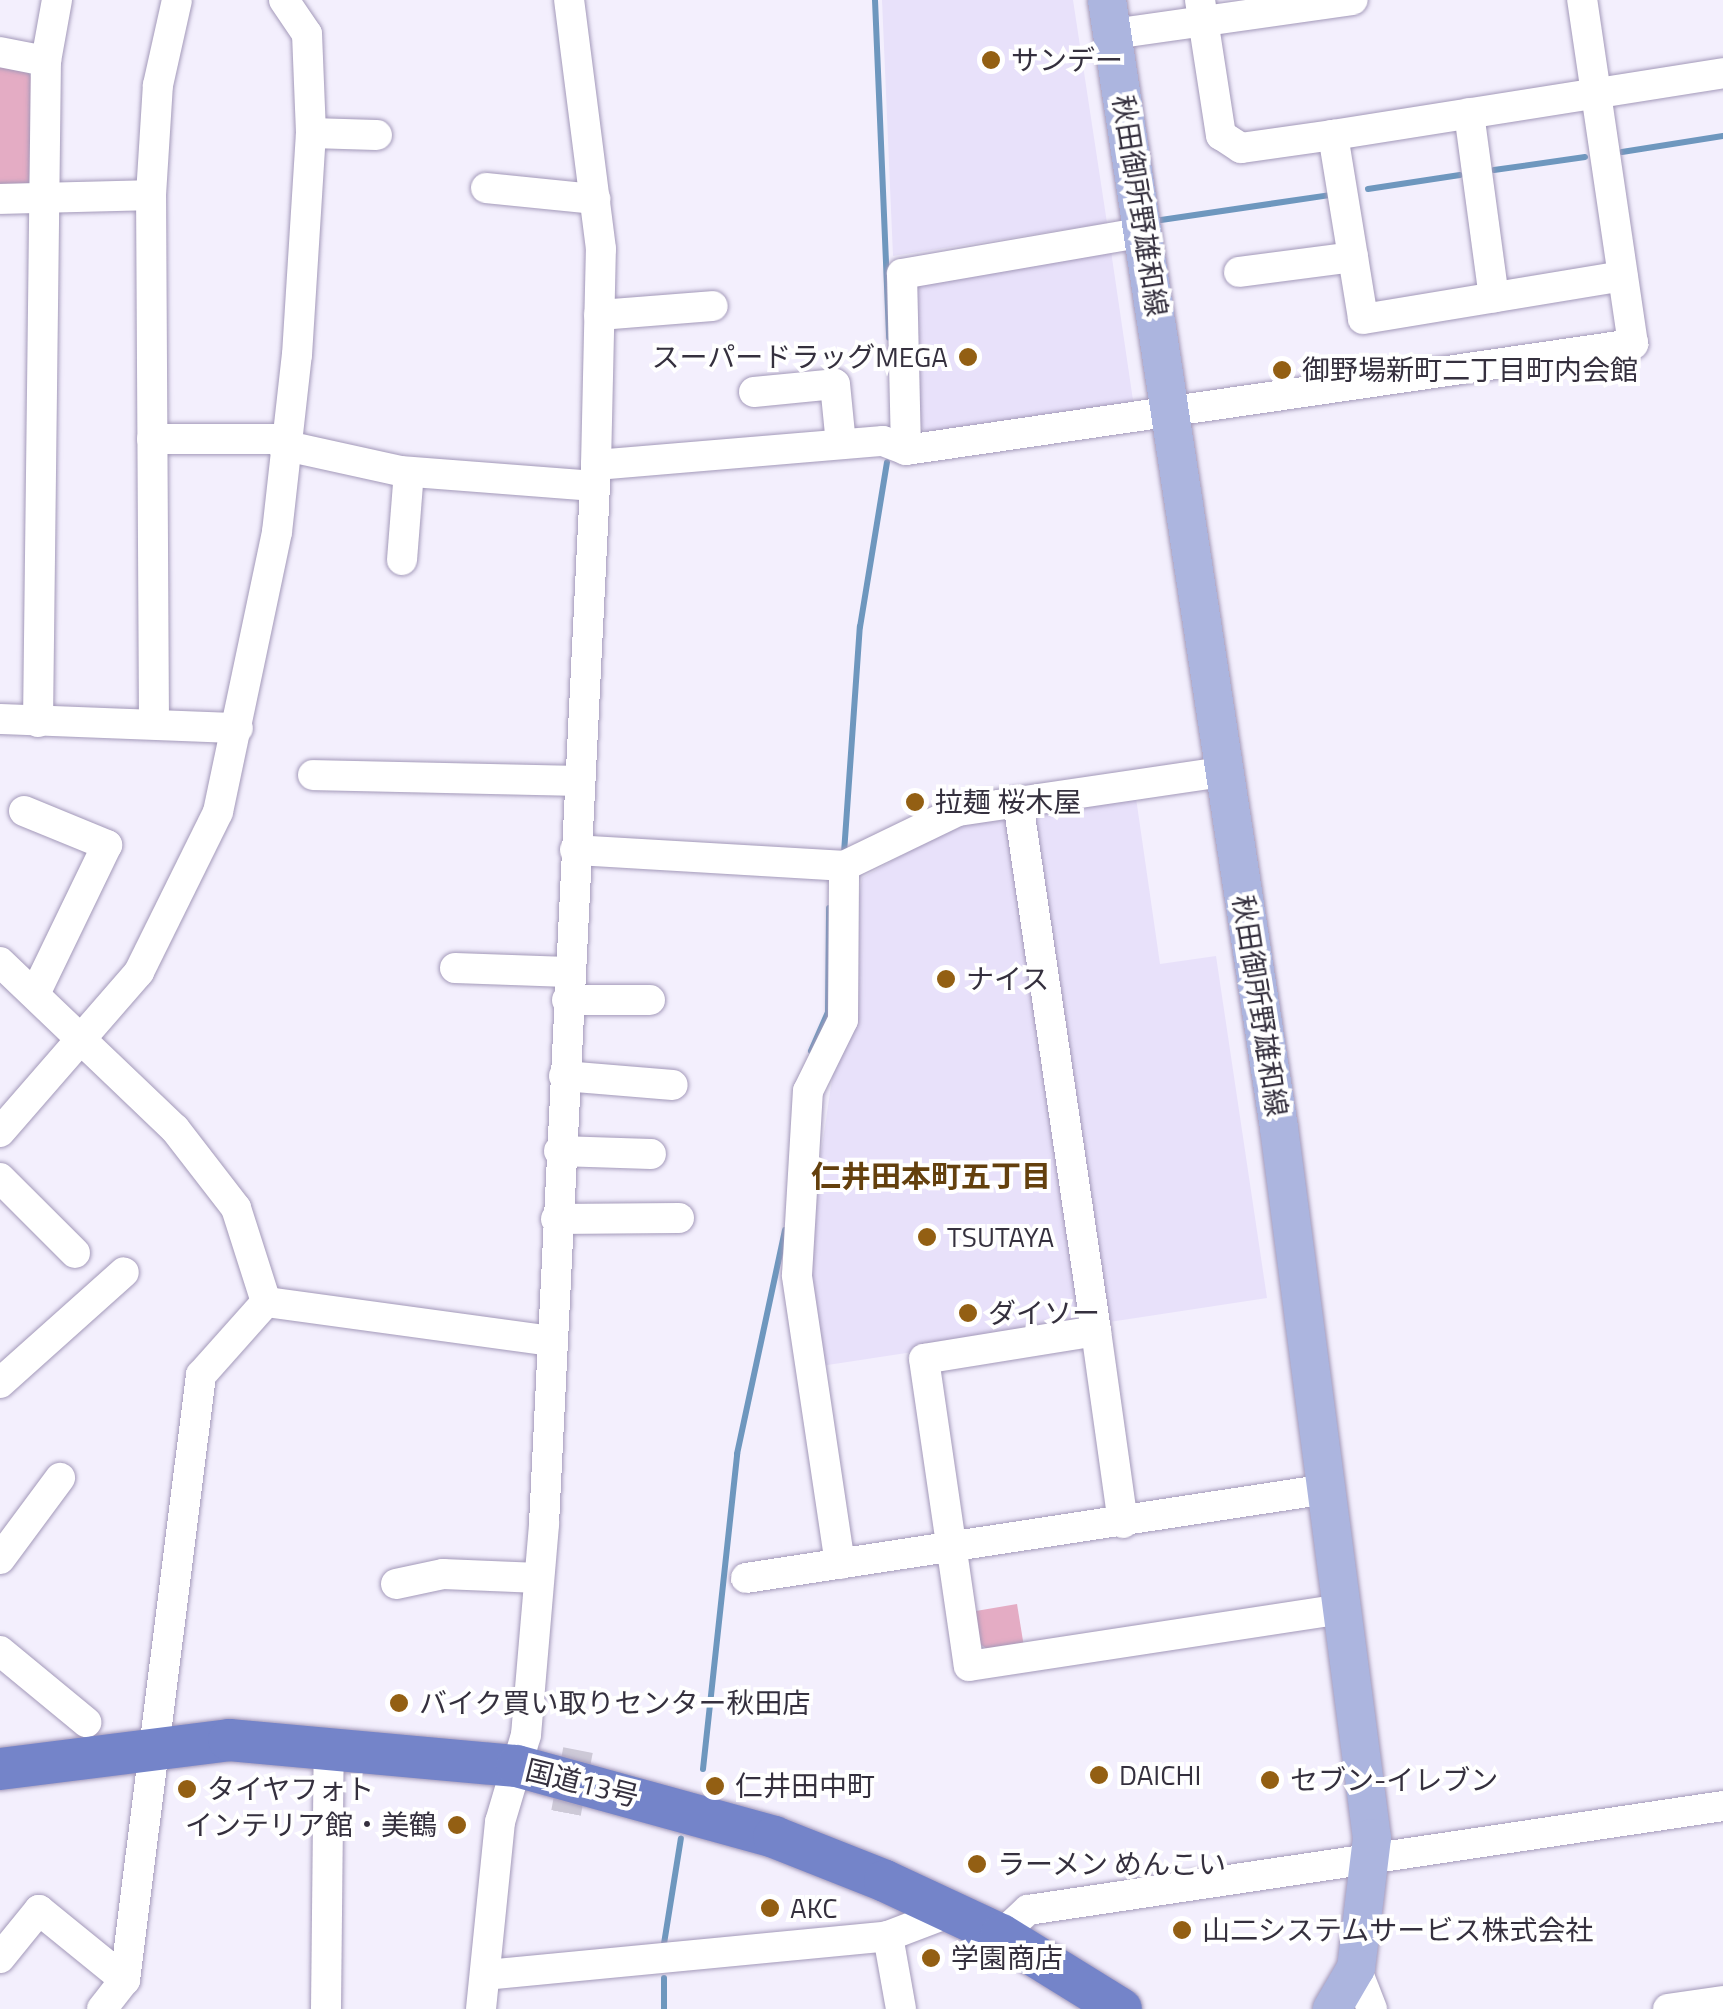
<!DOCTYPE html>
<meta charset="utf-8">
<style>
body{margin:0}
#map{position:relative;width:1723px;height:2009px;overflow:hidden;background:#f3effd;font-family:"Titillium Web","Noto Sans JP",sans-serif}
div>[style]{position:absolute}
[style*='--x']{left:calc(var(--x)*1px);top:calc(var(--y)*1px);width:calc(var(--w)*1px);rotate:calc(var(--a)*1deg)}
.built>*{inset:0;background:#e8e1fa}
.green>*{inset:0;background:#e4acc4}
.stream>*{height:6px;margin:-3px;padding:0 3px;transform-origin:3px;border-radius:3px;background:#6e97be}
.minor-tunnel>*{height:30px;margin-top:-15px;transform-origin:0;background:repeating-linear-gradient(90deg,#cdc9d7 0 30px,transparent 0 45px)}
.roads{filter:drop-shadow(0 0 2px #a399b9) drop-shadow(0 0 2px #a399b9)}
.minor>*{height:30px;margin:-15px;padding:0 15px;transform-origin:15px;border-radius:15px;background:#fff}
.major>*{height:38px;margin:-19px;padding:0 19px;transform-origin:19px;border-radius:19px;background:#acb5df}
.highway>*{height:42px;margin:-21px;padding:0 21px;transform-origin:21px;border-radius:21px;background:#7484c9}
.dots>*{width:28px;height:28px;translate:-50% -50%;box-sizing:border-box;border:5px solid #fff;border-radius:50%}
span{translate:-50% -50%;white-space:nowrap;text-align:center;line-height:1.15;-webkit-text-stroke:8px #fff;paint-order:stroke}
.poi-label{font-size:28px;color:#35303e}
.left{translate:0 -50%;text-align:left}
.right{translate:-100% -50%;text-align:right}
.street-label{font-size:28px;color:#35303e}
.neighbourhood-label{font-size:30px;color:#64400d;font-weight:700}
</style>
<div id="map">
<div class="built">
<div style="clip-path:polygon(882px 0,1073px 0,1107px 223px,893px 256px)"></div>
<div style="clip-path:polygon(1111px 251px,1134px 407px,933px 438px,920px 426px,911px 291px,922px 278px)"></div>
<div style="clip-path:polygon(1135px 791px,1160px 964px,1216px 956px,1267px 1298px,821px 1366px,804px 1267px,862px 878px,968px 818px)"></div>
</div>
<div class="green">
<div style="clip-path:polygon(0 64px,26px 68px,36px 86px,29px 185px,0 185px)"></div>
<div style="clip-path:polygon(1017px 1604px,1024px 1647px,991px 1652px,980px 1644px,970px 1612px)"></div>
</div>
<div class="stream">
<div style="--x:875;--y:0;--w:338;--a:87.6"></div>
<div style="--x:1622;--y:152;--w:102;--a:-9"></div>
<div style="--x:1494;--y:170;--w:92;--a:-8.1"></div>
<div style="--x:1368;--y:189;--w:93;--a:-8.7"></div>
<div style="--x:1161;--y:220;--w:172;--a:-8.4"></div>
<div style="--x:844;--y:853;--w:227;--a:-86"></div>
<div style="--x:860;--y:627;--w:167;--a:-80.7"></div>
<div style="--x:811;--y:1051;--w:43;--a:-66.4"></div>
<div style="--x:828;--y:1012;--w:104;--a:-89.4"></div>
<div style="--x:703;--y:1769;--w:317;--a:-83.8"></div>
<div style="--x:737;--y:1454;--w:229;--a:-77.9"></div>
<div style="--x:663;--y:1950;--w:113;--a:-80.9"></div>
<div style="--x:664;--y:2009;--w:31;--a:-90"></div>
</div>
<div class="minor-tunnel">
<div style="--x:566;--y:1813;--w:64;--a:-79.2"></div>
</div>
<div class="roads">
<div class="minor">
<div style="--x:1200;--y:0;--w:137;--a:81.2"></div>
<div style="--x:1221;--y:135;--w:24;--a:33"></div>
<div style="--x:1241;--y:148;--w:93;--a:-8"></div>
<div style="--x:1333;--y:135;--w:186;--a:80.7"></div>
<div style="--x:1363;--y:319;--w:263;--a:-9.4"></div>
<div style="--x:1113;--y:34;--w:242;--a:-8.1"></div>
<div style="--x:0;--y:52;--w:47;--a:11.1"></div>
<div style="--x:1469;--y:113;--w:186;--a:82.3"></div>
<div style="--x:311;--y:133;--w:66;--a:1.7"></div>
<div style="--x:1333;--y:135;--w:395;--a:-9"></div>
<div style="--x:486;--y:188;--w:110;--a:5.8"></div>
<div style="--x:0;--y:199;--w:151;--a:-1.5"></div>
<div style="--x:1239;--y:272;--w:115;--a:-7.5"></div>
<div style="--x:599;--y:315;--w:114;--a:-4.5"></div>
<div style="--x:754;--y:392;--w:81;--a:-5.6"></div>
<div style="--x:835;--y:384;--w:60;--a:84.3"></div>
<div style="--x:152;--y:439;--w:131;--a:0"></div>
<div style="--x:282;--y:445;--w:121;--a:12.4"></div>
<div style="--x:400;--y:471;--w:195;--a:4.4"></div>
<div style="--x:906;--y:450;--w:176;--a:-91.3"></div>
<div style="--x:902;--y:274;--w:246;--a:-9.8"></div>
<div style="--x:596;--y:465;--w:288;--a:-4.8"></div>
<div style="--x:883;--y:441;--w:25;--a:21"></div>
<div style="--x:906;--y:450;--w:735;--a:-8.3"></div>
<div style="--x:1633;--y:344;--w:348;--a:-98.4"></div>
<div style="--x:402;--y:560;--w:88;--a:-85.5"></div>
<div style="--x:0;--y:719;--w:238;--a:2.2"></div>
<div style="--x:38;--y:722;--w:661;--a:-89.31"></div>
<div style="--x:46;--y:61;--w:62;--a:-79.8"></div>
<div style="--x:154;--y:724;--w:529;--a:-90.32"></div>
<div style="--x:151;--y:195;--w:110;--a:-86.4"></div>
<div style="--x:158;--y:85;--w:87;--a:-77.4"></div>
<div style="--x:313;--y:775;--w:264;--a:1.3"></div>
<div style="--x:1018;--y:802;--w:535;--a:81.61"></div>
<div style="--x:24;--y:811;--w:90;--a:22.3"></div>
<div style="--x:107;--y:845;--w:163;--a:115.8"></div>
<div style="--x:575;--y:850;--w:269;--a:3.4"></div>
<div style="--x:844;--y:866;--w:127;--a:-25.8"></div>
<div style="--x:958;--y:811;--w:268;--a:-8.4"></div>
<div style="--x:0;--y:962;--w:242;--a:43.7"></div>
<div style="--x:175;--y:1129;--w:100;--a:52.3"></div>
<div style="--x:236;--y:1208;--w:99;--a:72.3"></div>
<div style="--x:266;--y:1302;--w:287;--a:7.8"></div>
<div style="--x:455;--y:968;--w:113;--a:2"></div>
<div style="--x:567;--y:1000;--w:83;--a:0"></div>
<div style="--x:564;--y:1076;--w:109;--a:4.7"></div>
<div style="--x:0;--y:1132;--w:212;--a:-49"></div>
<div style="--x:139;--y:972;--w:178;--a:-63.7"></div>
<div style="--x:218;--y:812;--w:286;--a:-78.1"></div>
<div style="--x:277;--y:532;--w:178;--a:-83.6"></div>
<div style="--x:297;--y:355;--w:222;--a:-86.4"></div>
<div style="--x:311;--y:133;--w:99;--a:-92.3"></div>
<div style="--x:307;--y:34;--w:41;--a:-124.1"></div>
<div style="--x:559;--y:1151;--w:92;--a:1.9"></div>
<div style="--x:0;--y:1178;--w:106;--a:45"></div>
<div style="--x:556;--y:1219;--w:123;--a:-0.5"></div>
<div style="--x:0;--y:1383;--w:166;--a:-41.8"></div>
<div style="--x:1123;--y:1523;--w:194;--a:-98"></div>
<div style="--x:1096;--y:1331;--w:174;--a:170.8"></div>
<div style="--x:924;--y:1359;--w:310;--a:81.7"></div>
<div style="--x:969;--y:1666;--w:378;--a:-8.7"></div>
<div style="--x:0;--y:1559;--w:101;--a:-53.5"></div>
<div style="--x:840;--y:1564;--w:292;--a:-98.5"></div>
<div style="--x:797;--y:1275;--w:184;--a:-86.6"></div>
<div style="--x:808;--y:1091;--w:79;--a:-63.8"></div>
<div style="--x:843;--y:1020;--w:154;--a:-89.6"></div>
<div style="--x:746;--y:1578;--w:588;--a:-8.71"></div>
<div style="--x:396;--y:1584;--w:48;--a:-12"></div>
<div style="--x:443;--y:1574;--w:96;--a:2.4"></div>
<div style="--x:0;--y:1651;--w:112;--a:39.5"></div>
<div style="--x:1001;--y:1935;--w:37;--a:-43"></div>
<div style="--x:1028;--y:1910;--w:703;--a:-8.51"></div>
<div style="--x:888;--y:1936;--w:74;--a:79.9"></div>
<div style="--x:0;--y:1958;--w:62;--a:-50.9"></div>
<div style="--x:39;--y:1910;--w:111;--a:39.1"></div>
<div style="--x:125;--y:1980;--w:610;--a:-82.84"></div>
<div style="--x:201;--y:1375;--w:98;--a:-48.3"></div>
<div style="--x:1356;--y:1968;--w:44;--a:68.7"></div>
<div style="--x:486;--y:1975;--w:404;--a:-5.5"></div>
<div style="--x:888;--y:1936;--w:67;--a:-20.9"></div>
<div style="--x:102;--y:2009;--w:37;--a:-52"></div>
<div style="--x:326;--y:2009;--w:265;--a:-89.4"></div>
<div style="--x:481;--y:2009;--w:188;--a:-84.2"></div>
<div style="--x:500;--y:1822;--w:91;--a:-73.4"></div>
<div style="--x:526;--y:1735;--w:212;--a:-85.1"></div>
<div style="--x:544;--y:1524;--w:1060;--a:-87.19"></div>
<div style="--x:596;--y:465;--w:216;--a:-88.7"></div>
<div style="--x:601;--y:249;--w:251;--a:-97.3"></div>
<div style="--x:1668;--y:2009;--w:56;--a:-8.3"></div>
</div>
<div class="major">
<div style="--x:1107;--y:0;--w:1141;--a:81.33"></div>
<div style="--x:1279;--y:1128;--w:716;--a:82.54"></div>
<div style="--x:1372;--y:1838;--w:131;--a:97"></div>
<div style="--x:1356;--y:1968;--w:48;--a:120.3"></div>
</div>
<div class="highway">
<div style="--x:0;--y:1769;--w:231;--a:-7.2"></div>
<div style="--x:229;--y:1740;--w:289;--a:5.2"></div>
<div style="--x:517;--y:1766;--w:267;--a:15.4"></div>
<div style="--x:774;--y:1837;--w:119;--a:21.6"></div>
<div style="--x:885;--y:1881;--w:128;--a:25"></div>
<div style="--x:1001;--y:1935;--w:141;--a:31.7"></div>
</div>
</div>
<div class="dots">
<div style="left:991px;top:60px;background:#935f13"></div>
<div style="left:968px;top:357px;background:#935f13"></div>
<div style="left:1282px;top:370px;background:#935f13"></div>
<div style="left:915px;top:802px;background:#935f13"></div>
<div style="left:946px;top:979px;background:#935f13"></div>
<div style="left:927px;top:1237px;background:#935f13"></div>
<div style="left:968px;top:1313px;background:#935f13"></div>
<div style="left:399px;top:1703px;background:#935f13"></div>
<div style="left:1099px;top:1775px;background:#935f13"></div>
<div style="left:1270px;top:1780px;background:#935f13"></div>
<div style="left:715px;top:1786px;background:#935f13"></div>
<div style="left:187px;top:1789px;background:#935f13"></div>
<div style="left:457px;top:1825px;background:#935f13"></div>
<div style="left:977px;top:1864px;background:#935f13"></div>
<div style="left:770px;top:1908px;background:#935f13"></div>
<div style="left:1182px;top:1930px;background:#935f13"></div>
<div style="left:931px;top:1958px;background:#935f13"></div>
</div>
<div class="poi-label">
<span class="left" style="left:1011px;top:60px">サンデー</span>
<span class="right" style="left:948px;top:357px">スーパードラッグMEGA</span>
<span class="left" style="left:1302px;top:370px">御野場新町二丁目町内会館</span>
<span class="left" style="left:935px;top:802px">拉麺 桜木屋</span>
<span class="left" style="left:966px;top:979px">ナイス</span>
<span class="left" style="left:947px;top:1237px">TSUTAYA</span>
<span class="left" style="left:988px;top:1313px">ダイソー</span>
<span class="left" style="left:419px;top:1703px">バイク買い取りセンター秋田店</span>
<span class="left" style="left:1119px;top:1775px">DAICHI</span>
<span class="left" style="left:1290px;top:1780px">セブン-イレブン</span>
<span class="left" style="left:735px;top:1786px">仁井田中町</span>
<span class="left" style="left:207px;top:1789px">タイヤフォト</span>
<span class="right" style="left:437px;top:1825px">インテリア館・美鶴</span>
<span class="left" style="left:997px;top:1864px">ラーメン めんこい</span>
<span class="left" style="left:790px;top:1908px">AKC</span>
<span class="left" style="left:1202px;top:1930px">山二システムサービス株式会社</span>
<span class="left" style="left:951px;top:1958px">学園商店</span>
</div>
<div class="street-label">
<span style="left:1140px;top:206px;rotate:81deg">秋田御所野雄和線</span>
<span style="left:1260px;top:1006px;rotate:81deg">秋田御所野雄和線</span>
<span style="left:582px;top:1783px;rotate:14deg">国道13号</span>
</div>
<div class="neighbourhood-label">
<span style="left:931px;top:1176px">仁井田本町五丁目</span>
</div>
</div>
